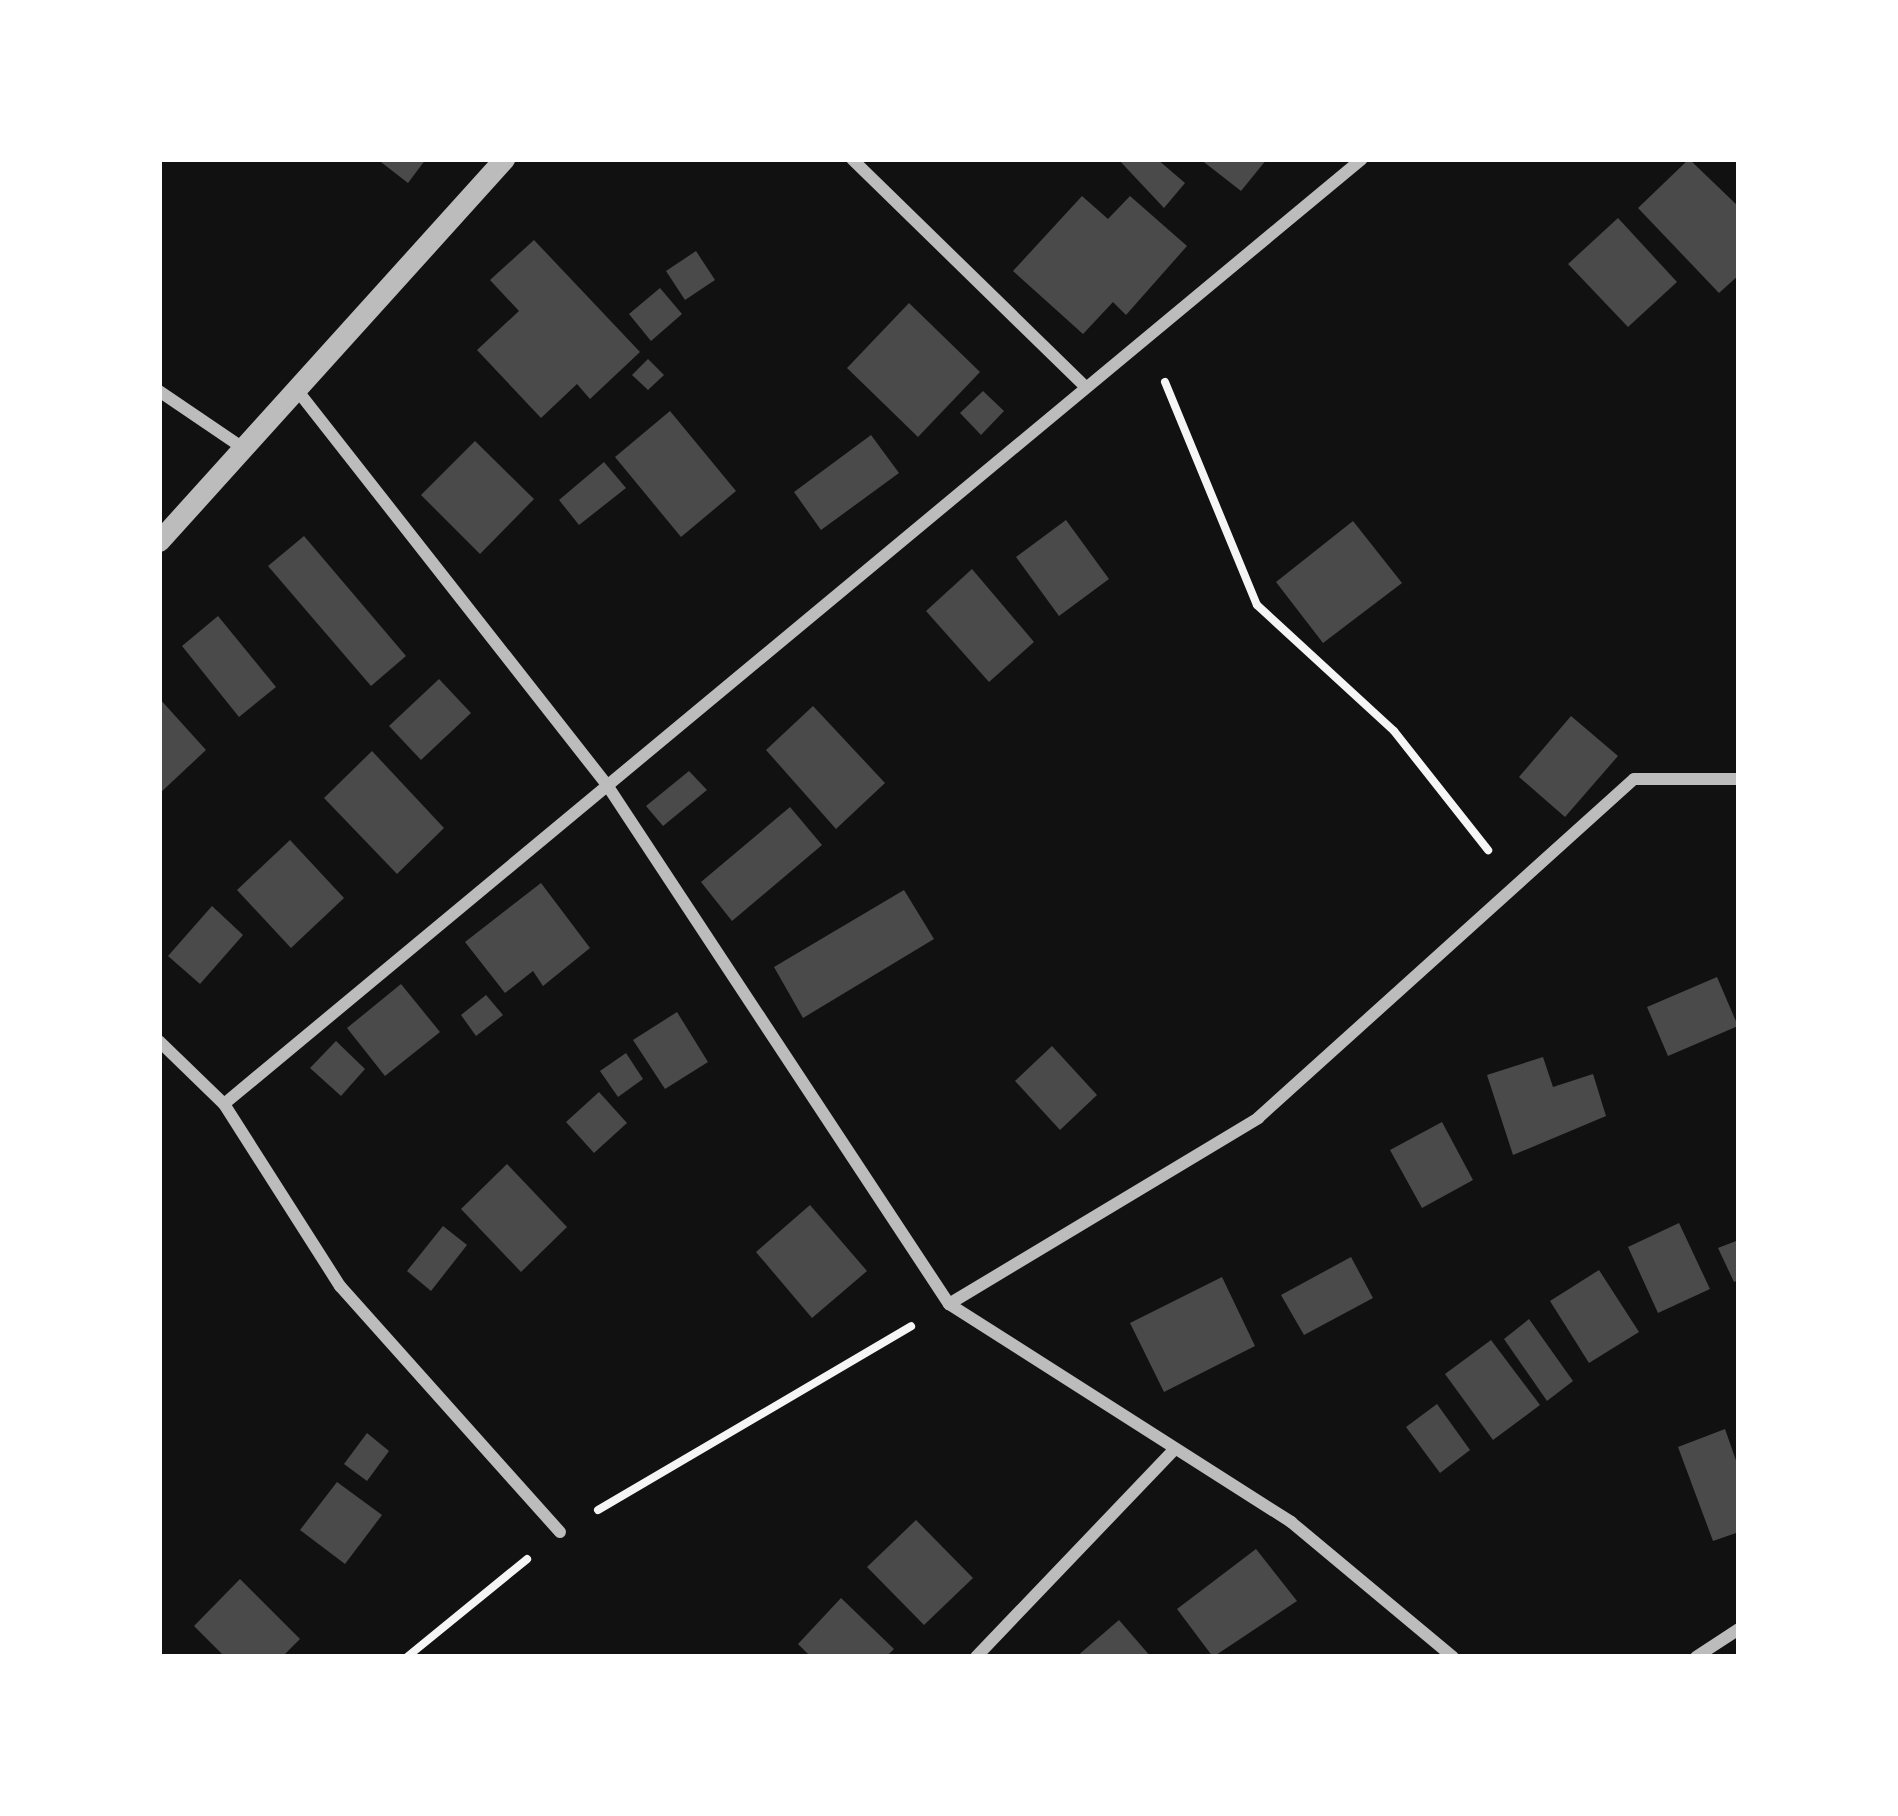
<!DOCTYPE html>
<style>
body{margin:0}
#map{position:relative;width:1898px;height:1816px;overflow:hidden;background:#111;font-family:Signika,sans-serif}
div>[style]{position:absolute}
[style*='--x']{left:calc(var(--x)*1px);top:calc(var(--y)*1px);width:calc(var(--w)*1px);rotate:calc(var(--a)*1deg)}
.building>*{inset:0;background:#4a4a4a}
.path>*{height:8px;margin:-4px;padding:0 4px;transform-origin:4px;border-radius:4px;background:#f5f5f5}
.minor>*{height:12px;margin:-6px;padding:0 6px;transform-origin:6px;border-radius:6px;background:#bcbcbc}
.tertiary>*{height:21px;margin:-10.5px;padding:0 10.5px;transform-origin:10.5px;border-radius:10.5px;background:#bcbcbc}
span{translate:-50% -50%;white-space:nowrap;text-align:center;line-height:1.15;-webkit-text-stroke:9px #fff;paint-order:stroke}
.frame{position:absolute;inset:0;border:162px solid #fff;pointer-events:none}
</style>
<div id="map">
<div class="building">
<div style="clip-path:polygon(377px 159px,426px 159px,408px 183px)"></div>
<div style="clip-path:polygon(1118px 159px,1157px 159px,1185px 183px,1164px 208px)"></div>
<div style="clip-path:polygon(1200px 159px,1267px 159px,1241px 191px)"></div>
<div style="clip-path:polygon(1689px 159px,1739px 207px,1739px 275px,1719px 293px,1638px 208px)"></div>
<div style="clip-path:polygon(1082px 196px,1108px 219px,1130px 196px,1187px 246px,1126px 315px,1113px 302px,1083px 334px,1013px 271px)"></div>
<div style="clip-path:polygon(1618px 218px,1677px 282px,1628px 327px,1568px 264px)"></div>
<div style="clip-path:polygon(534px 240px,640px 352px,590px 399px,577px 384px,541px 418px,477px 350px,519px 311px,490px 280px)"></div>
<div style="clip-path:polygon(696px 251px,715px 280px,685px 300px,666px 271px)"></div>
<div style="clip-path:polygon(660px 288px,682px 314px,651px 341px,629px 314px)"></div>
<div style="clip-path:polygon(909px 303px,980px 372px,918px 437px,847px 368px)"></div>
<div style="clip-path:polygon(648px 359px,664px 375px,648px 390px,632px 375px)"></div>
<div style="clip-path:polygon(983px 391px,1004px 411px,981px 435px,960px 413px)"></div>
<div style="clip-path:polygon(670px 411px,736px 491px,681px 537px,615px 457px)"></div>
<div style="clip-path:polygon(871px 435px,899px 473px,821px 530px,794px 492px)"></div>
<div style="clip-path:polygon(475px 441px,534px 499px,480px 554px,421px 495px)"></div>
<div style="clip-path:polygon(604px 462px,626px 488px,579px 525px,559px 500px)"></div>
<div style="clip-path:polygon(1066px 520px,1109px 579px,1059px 616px,1016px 557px)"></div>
<div style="clip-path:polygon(1353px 521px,1402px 583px,1323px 643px,1276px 582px)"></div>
<div style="clip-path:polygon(304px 536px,406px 656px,371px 686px,268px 566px)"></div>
<div style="clip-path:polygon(972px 569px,1034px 642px,989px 682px,926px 611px)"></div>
<div style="clip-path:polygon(218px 616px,276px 687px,239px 717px,182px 646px)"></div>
<div style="clip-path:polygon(439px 679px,471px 713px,421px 760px,389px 726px)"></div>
<div style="clip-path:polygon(159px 698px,206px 750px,159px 794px)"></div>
<div style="clip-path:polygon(813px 706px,885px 783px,836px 829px,766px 750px)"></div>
<div style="clip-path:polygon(1571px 716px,1618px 756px,1565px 817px,1519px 777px)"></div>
<div style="clip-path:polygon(372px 751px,444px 828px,397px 874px,324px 798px)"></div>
<div style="clip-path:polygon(689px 771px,707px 790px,663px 826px,646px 806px)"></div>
<div style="clip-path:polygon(790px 807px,822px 845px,732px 921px,701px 882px)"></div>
<div style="clip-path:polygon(290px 840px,344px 898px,291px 948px,237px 890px)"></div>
<div style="clip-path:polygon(541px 883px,590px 948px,543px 986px,533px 971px,505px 993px,465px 942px)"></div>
<div style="clip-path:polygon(904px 890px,934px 939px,803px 1018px,774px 967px)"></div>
<div style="clip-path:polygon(212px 906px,243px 935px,200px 984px,168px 956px)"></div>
<div style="clip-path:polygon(1717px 977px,1738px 1026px,1668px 1056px,1647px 1007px)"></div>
<div style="clip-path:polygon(401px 984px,440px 1032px,385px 1076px,347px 1028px)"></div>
<div style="clip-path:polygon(486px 995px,503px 1015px,476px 1036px,461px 1015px)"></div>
<div style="clip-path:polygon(677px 1012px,708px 1062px,665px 1089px,633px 1040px)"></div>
<div style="clip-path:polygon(336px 1041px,365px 1069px,341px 1096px,310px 1068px)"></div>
<div style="clip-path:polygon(1052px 1046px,1097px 1095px,1060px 1130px,1015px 1081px)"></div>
<div style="clip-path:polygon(626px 1053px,643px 1079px,618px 1097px,600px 1071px)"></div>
<div style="clip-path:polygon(1543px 1057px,1553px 1087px,1593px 1074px,1606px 1116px,1513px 1155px,1487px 1075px)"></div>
<div style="clip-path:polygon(599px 1092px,627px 1123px,594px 1153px,566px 1122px)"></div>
<div style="clip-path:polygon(1442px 1122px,1473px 1180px,1422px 1208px,1390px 1150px)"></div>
<div style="clip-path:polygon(507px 1164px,567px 1227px,521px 1272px,461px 1209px)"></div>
<div style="clip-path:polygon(810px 1205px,867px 1271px,812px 1318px,756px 1252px)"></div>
<div style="clip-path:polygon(1679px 1223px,1710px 1289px,1658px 1313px,1628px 1247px)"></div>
<div style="clip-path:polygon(443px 1226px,467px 1245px,431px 1291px,407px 1271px)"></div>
<div style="clip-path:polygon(1736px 1241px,1739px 1280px,1734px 1282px,1718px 1248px)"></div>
<div style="clip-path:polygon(1351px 1257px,1373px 1298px,1304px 1335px,1281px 1295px)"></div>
<div style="clip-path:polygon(1599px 1270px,1639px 1332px,1589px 1363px,1550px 1301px)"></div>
<div style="clip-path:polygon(1222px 1277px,1255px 1346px,1164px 1392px,1130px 1323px)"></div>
<div style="clip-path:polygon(1529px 1319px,1573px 1381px,1547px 1401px,1504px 1339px)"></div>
<div style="clip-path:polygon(1491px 1340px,1540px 1405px,1493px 1440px,1445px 1374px)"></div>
<div style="clip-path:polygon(1437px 1404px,1470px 1450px,1440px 1473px,1406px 1427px)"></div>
<div style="clip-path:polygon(1725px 1429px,1739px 1469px,1739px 1532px,1713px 1541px,1678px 1447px)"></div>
<div style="clip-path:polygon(367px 1433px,389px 1451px,367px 1481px,344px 1464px)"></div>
<div style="clip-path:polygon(337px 1482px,382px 1515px,345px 1564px,300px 1530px)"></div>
<div style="clip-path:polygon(916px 1520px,973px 1578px,924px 1625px,867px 1567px)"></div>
<div style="clip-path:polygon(1256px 1549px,1297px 1601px,1213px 1657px,1177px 1609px)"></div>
<div style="clip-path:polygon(240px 1579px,300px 1639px,282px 1657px,225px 1657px,194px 1626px)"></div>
<div style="clip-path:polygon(841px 1598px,894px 1649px,886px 1657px,811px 1657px,798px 1644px)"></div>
<div style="clip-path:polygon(1119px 1620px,1151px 1657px,1076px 1657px)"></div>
</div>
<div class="path">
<div style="--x:1165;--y:382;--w:241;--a:67.6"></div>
<div style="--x:1257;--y:605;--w:186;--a:42.6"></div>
<div style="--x:1394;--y:731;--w:152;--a:51.7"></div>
<div style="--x:598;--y:1510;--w:363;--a:-30.4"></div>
<div style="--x:407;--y:1657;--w:155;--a:-39.2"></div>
</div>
<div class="minor">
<div style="--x:852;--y:159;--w:325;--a:44.3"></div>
<div style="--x:297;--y:390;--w:502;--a:51.87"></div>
<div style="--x:607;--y:785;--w:622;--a:56.62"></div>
<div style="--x:949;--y:1304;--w:406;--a:32.5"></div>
<div style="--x:1291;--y:1522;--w:211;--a:39.8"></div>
<div style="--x:159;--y:391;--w:102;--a:34.2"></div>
<div style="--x:159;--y:1041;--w:91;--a:44.1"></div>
<div style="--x:224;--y:1104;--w:216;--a:57.5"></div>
<div style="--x:340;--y:1286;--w:330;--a:48.2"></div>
<div style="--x:224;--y:1104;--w:1479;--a:-39.71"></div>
<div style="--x:949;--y:1304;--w:361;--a:-31"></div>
<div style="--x:1258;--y:1118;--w:506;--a:-42.04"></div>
<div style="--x:1634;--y:779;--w:105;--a:0"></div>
<div style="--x:976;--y:1657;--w:286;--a:-46.3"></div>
<div style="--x:1696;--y:1657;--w:51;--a:-33.1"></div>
</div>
<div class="tertiary">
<div style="--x:159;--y:541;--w:515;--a:-47.91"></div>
</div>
<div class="frame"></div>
</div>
